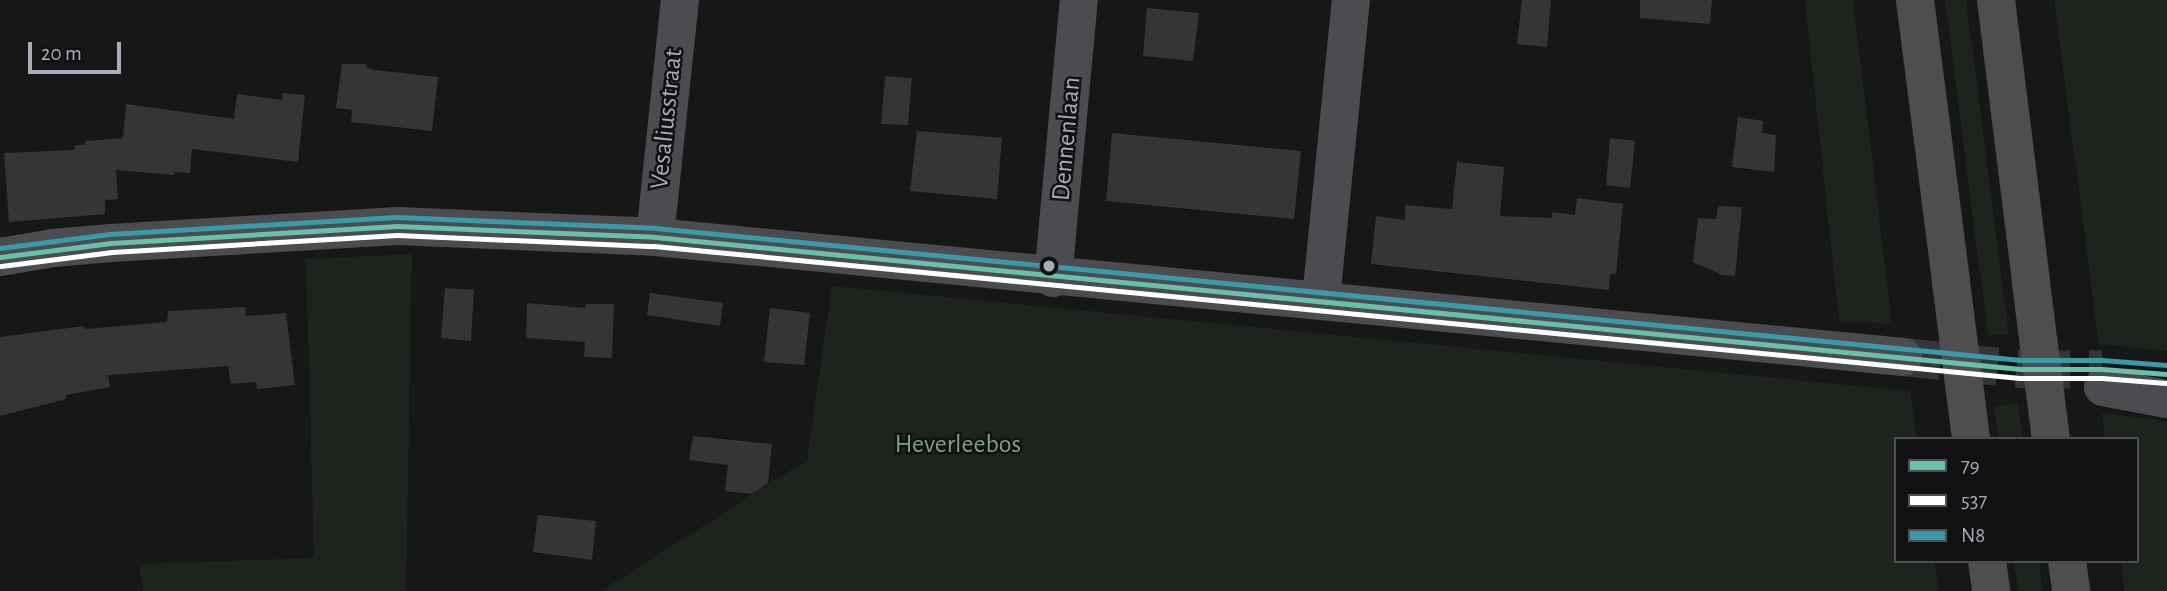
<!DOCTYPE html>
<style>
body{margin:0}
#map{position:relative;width:2167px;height:591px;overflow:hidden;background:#171717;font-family:"Alegreya Sans",sans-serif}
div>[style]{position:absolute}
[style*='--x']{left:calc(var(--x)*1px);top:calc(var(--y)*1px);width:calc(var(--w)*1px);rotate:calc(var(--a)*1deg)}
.green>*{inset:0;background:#1d241e}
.building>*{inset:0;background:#353536}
.minor-tunnel>*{height:38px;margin-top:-19px;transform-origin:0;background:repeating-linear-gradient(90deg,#343537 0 38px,transparent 0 57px)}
.minor>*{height:38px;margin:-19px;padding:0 19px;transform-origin:19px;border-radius:19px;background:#4b4c50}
.highway>*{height:38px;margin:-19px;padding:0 19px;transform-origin:19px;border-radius:19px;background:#4e4e51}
.highway-bridge>*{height:38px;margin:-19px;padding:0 19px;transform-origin:19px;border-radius:19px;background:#4e4e51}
.bus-1>*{height:5px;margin:-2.5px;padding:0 2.5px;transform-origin:2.5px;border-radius:2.5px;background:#69c0ac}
.bus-2>*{height:5px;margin:-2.5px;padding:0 2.5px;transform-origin:2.5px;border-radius:2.5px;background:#fff}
.bus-3>*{height:5px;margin:-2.5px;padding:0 2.5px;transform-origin:2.5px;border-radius:2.5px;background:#3a9aa8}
.dots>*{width:19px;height:19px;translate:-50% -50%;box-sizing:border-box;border:4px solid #111113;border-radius:50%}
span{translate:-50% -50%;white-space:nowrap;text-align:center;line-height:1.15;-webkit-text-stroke:5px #111113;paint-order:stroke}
.street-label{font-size:26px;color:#a8adb8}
.park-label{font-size:26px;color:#7fa381}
.legend{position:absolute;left:1894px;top:437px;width:245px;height:126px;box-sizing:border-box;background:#111113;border:2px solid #4d4f55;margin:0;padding:9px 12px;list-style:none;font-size:21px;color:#a8adb8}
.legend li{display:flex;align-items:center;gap:14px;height:35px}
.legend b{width:35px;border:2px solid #4d4f55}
.scale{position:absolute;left:28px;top:42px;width:93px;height:32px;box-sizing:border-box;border:4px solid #a8adb8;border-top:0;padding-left:9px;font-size:21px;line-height:24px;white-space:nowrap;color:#a8adb8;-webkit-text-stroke:5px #111113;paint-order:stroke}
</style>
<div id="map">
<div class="green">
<div style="clip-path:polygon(1805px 0,1853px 0,1892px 324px,1839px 322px)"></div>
<div style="clip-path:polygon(1945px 0,1966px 0,2009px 335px,1988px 335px)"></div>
<div style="clip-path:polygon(2054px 0,2167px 0,2167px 351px,2099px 344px)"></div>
<div style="clip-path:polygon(412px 254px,406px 591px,143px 591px,139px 564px,314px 558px,306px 259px)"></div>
<div style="clip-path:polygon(832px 286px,1910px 391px,1917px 439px,1896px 439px,1896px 561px,1934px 561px,1939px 591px,601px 591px,807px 460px)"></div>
<div style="clip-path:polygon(2018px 403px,2023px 439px,1998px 439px,1994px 406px)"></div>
<div style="clip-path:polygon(2102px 413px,2167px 421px,2167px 591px,2124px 591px,2121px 561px,2137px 561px,2137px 439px,2105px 439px)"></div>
<div style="clip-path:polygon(2014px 561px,2039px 561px,2043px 591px,2018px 591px)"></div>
</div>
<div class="building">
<div style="clip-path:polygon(1522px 0,1551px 0,1547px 47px,1517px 44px)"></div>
<div style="clip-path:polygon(1640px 0,1712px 0,1710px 24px,1640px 18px)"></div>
<div style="clip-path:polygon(1147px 8px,1199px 13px,1193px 61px,1143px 56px)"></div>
<div style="clip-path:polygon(342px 64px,366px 64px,366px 67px,375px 70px,438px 77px,432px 131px,351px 122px,352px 110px,336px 108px)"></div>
<div style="clip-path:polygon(885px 76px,912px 78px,908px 125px,881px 124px)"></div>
<div style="clip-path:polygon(283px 93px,305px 95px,298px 162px,192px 149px,190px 173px,174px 172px,174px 175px,116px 170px,118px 199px,105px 200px,105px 214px,9px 222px,4px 153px,74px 150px,75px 145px,85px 145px,85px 141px,123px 138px,126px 104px,234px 119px,237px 94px,282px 100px)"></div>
<div style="clip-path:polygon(1738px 117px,1763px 121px,1762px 133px,1776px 135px,1774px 172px,1732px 167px)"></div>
<div style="clip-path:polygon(917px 131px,1002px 138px,997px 199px,910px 191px)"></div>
<div style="clip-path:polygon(1112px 133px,1301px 151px,1294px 219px,1106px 201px)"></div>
<div style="clip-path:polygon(1610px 138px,1635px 141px,1630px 188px,1606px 185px)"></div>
<div style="clip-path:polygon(1457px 162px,1504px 167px,1500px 216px,1552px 218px,1552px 212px,1575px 215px,1577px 198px,1623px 204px,1616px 274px,1610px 274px,1609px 290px,1371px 264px,1376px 216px,1405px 220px,1405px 205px,1452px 209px)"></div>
<div style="clip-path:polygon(1718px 206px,1742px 207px,1735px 276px,1722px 275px,1693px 262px,1698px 218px,1716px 219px)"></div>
<div style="clip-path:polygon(445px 288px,474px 290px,471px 341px,441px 338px)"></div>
<div style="clip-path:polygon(650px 293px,723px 303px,720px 326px,647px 315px)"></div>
<div style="clip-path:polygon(527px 303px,585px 308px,586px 304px,614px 304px,612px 358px,584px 357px,585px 342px,526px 338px)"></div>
<div style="clip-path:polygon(245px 307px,246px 316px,286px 313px,295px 385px,257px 389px,256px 382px,231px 384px,228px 366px,108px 375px,110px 387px,66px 395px,66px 399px,0 416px,0 337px,84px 326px,85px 329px,167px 322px,168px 311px)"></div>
<div style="clip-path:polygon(770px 308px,810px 313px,804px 365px,764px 362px)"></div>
<div style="clip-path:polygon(693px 436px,772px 444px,768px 483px,752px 494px,725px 491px,728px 465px,689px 460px)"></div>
<div style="clip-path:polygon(538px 515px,596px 521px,592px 560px,533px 552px)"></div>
</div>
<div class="minor-tunnel">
<div style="--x:1903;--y:357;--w:130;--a:5.8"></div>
<div style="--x:2032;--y:370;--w:70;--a:-0.8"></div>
</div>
<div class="minor">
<div style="--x:655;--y:237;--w:238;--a:-84"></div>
<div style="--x:0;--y:257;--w:54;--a:-9.6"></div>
<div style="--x:53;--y:248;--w:58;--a:-4.9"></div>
<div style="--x:111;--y:243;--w:287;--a:-3.4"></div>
<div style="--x:397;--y:226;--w:258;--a:2.4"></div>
<div style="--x:655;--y:237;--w:1254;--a:5.49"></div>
<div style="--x:1053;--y:278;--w:279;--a:-84.7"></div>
<div style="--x:1321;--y:299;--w:301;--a:-84.3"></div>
<div style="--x:2103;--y:387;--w:65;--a:10.6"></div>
</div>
<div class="highway">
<div style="--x:1915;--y:0;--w:284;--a:82.7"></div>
<div style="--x:1996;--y:0;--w:285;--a:82.9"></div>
<div style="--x:1987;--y:561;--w:30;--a:82"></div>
<div style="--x:2067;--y:561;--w:30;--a:82"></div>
</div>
<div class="highway-bridge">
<div style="--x:1951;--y:282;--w:158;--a:82.7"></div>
<div style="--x:2031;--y:283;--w:157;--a:82.7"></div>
</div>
<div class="bus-1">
<div style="--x:0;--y:257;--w:112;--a:-7.2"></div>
<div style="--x:111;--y:243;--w:287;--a:-3.4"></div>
<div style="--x:397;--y:226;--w:258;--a:2.4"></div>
<div style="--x:655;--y:237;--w:1372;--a:5.52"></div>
<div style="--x:2021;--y:369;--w:81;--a:0"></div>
<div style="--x:2102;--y:369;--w:65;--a:4.4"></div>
</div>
<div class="bus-2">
<div style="--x:1;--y:266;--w:112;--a:-7.2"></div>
<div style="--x:112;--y:252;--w:286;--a:-3.4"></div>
<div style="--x:397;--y:235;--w:257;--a:2.5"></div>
<div style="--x:654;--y:246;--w:1372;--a:5.52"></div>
<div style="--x:2020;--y:378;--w:82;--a:0"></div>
<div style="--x:2102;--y:378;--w:64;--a:4.5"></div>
</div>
<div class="bus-3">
<div style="--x:0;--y:248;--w:111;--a:-7.3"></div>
<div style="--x:110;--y:234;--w:287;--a:-3.4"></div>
<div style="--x:396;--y:217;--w:259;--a:2.4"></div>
<div style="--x:655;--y:228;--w:1372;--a:5.52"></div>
<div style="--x:2021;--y:360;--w:81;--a:0"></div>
<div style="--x:2102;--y:360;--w:65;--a:4.4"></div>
</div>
<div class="dots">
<div style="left:1049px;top:266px;background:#a8adb8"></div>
</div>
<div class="street-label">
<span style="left:667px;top:119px;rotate:-84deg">Vesaliusstraat</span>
<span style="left:1067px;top:139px;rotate:-85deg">Dennenlaan</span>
</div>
<div class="park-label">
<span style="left:958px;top:445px">Heverleebos</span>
</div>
<ul class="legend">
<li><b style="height:9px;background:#69c0ac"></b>79</li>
<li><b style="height:9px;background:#fff"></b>537</li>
<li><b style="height:9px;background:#3a9aa8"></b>N8</li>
</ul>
<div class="scale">20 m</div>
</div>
